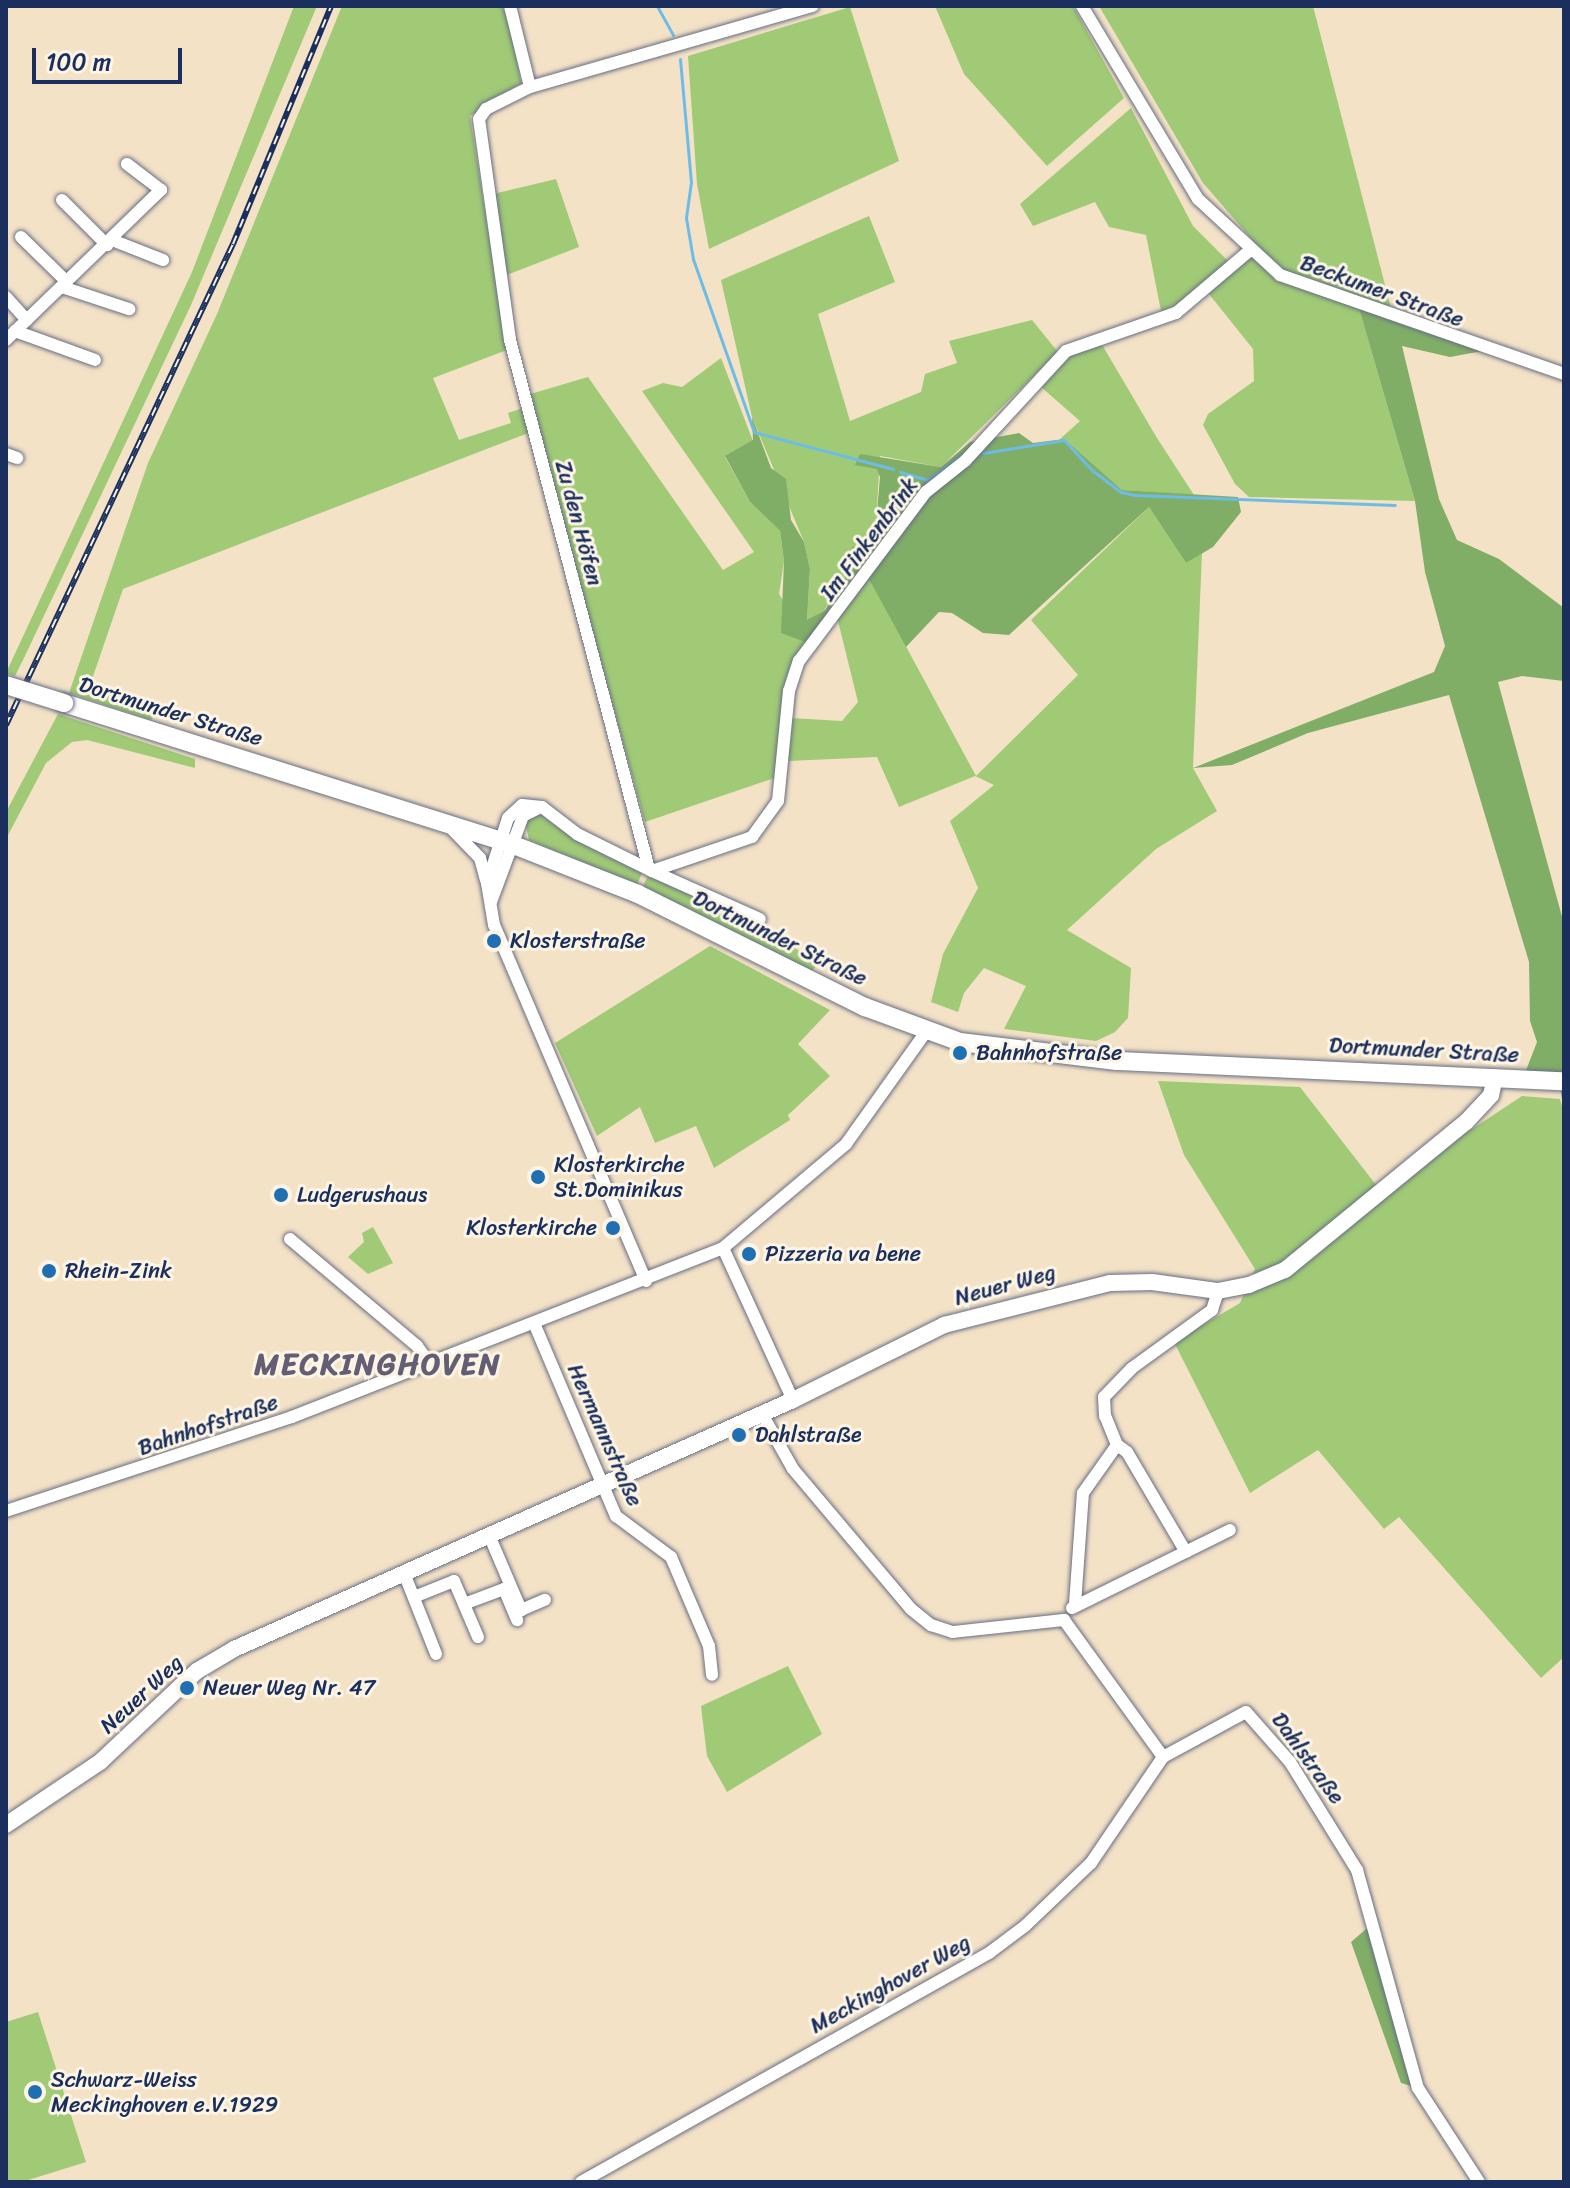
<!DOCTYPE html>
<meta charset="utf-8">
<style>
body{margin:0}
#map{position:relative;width:1570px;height:2188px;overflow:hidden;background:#f4e2c7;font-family:Sriracha,sans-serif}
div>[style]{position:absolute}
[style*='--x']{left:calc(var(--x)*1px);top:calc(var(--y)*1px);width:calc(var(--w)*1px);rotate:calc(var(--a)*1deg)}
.green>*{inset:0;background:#a0ca76}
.forest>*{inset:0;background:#80ae67}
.stream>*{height:3px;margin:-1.5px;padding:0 1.5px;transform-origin:1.5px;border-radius:1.5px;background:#6dbce7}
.roads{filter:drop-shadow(0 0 2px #676e83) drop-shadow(0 0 2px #676e83)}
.minor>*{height:12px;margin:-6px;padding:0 6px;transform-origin:6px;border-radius:6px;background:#fff}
.tertiary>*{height:16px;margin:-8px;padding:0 8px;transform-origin:8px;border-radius:8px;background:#fff}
.secondary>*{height:18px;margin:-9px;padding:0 9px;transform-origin:9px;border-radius:9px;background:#fff}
.rail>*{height:6px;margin-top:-3px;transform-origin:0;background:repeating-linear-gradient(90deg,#fcf5e5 0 9px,#1b2f5e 0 18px);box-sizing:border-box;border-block:2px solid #1b2f5e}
.bridges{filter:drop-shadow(0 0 2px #676e83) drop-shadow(0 0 2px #676e83)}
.secondary-bridge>*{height:18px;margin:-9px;padding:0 9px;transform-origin:9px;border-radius:9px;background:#fff}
.dots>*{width:22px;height:22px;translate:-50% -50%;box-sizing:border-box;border:4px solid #fcf5e5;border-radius:50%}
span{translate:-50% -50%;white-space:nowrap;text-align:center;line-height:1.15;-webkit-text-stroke:6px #fcf5e5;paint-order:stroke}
.street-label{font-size:22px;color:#1b2f5e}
.poi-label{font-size:22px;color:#1b2f5e}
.left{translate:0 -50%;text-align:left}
.right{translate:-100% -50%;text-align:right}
.district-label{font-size:30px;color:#645e75;font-weight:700;letter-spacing:2px}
.frame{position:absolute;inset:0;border:8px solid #1b2f5e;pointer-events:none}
.scale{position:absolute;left:32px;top:48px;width:150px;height:36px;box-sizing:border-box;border:4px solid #1b2f5e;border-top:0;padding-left:10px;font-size:24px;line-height:28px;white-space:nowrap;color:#1b2f5e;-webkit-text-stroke:6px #fcf5e5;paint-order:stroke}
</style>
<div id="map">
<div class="green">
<div style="clip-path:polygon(294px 6px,317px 6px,191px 305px,24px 658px,15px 676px,6px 673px,192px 272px)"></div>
<div style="clip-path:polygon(342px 6px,502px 6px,509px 21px,521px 83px,470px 116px,507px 350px,433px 378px,459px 440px,511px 423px,508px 413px,523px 408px,531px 432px,123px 589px,89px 688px,157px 712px,151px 720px,69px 693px,148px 463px,217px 314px)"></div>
<div style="clip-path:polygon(935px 6px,1073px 6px,1124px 98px,1047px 166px,964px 74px)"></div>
<div style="clip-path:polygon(1099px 6px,1313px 6px,1393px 316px,1281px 273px,1203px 183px)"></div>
<div style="clip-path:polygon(850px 7px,899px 161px,709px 249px,697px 184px,688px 56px)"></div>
<div style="clip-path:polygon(1131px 108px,1193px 226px,1229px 262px,1185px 301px,1161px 311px,1146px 235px,1109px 227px,1095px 202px,1033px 226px,1020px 204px)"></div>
<div style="clip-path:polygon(556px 179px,579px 247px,504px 276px,493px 194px)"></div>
<div style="clip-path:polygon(869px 216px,895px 282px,818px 314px,850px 421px,921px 392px,925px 374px,957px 363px,949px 341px,1032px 320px,1058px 352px,941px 467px,880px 456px,876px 524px,865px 545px,852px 548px,849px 571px,824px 610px,807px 621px,810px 569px,804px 542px,752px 417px,721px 280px)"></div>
<div style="clip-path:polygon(1250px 255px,1358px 305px,1415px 501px,1249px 497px,1235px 484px,1203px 425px,1208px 414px,1254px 381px,1253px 349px,1209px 294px)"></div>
<div style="clip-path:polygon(1101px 343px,1157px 438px,1194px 495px,1122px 490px,1060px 439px,1080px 421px,1041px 387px,1072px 354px)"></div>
<div style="clip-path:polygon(721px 358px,753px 441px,725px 457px,750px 502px,780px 531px,784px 561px,779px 594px,811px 644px,798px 659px,783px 775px,645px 822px,527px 395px,588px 377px,723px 570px,754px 552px,642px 391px,663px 383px,682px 387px)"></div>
<div style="clip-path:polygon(1149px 507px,1186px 563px,1202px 553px,1193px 768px,1217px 811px,1156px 849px,1067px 930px,1131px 968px,1128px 1018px,1115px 1032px,1096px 1041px,1004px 1029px,1026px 986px,984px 968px,964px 993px,958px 1012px,931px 1002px,943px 954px,978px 888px,950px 821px,994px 785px,975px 776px,899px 807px,877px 757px,788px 761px,791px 718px,842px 721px,858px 702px,838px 621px,869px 578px,976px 776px,1078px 675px,1031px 620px)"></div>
<div style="clip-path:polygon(58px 714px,195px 759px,195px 768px,87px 740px,72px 742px,46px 763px,6px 839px,6px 812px)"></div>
<div style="clip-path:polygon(538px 813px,585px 845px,642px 873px,637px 885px,529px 840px,525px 821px)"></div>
<div style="clip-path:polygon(648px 876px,762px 927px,818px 963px,811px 973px,642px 888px)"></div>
<div style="clip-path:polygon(710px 946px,830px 1010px,798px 1044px,830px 1076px,788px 1115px,790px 1120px,714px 1168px,696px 1126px,655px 1143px,640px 1107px,597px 1136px,555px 1043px)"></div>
<div style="clip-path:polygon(1158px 1081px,1300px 1087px,1380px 1190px,1522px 1096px,1560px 1099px,1564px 1113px,1564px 1657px,1541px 1678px,1399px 1517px,1384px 1529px,1318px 1450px,1250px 1493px,1174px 1342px,1240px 1303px,1255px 1269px,1184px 1155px)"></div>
<div style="clip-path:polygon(373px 1227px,393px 1263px,368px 1274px,348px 1257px,364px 1242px,362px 1233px)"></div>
<div style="clip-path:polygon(788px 1666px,822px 1734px,727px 1792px,707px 1756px,701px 1706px)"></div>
<div style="clip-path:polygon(38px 2012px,86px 2162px,22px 2182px,6px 2182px,6px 2022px)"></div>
</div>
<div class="forest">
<div style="clip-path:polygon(1358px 305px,1488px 350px,1450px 357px,1402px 346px,1439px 499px,1457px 540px,1499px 559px,1564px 608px,1564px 681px,1522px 676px,1498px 682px,1564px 924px,1564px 1113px,1559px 1080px,1523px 1078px,1537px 1042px,1530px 1021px,1529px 962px,1449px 695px,1308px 733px,1232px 765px,1193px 768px,1434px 672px,1445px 646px,1425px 572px,1415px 501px)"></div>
<div style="clip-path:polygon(752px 417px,771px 468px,786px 479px,791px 520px,804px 542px,810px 569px,807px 620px,825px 610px,849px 571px,852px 547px,865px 545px,876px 524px,880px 477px,877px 469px,855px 465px,860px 454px,941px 467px,970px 442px,1019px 433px,1033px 443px,1064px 439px,1122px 490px,1238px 497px,1241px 512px,1213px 547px,1186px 563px,1149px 507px,1009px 635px,983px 633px,952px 613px,939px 612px,906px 647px,869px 579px,838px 621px,832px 617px,811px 644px,781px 633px,784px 561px,780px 531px,750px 502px,725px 456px,753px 440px)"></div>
<div style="clip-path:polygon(1373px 1923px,1418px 2088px,1401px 2083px,1351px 1942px)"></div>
</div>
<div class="stream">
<div style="--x:657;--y:6;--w:33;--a:61"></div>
<div style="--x:680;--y:59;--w:123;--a:84.9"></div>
<div style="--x:691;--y:182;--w:36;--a:98"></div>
<div style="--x:686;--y:218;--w:42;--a:80.3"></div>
<div style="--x:693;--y:259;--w:183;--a:70.6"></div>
<div style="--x:754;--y:432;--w:144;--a:14.9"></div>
<div style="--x:983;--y:453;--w:82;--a:-9.1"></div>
<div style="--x:1064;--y:440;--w:42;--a:46.9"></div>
<div style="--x:1093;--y:471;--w:35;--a:37"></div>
<div style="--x:1121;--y:492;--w:14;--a:12"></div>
<div style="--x:1135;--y:495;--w:260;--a:2.2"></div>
<div style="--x:900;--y:472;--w:29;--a:16"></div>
<div style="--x:928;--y:480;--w:41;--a:-36"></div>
</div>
<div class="roads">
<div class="minor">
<div style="--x:510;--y:6;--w:83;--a:76.1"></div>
<div style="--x:530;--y:87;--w:49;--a:153.4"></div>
<div style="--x:486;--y:109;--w:12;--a:125"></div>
<div style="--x:479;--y:119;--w:223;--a:82"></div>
<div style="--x:510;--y:340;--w:547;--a:75.28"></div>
<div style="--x:1082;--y:6;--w:225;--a:59"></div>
<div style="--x:1198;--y:199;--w:112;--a:42.8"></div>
<div style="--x:1280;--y:275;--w:301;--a:19.2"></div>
<div style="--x:530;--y:87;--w:294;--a:-16"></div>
<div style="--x:62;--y:200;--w:64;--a:45"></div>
<div style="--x:21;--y:237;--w:64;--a:44.4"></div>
<div style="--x:112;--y:240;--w:55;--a:21.4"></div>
<div style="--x:62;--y:287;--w:71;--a:18.2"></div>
<div style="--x:6;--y:297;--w:31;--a:48"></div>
<div style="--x:15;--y:331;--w:85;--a:19.9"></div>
<div style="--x:6;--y:340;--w:216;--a:-44.1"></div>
<div style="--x:161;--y:190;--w:43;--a:-142.6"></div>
<div style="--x:6;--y:454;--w:12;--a:20"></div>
<div style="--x:451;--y:828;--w:42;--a:46"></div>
<div style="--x:480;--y:858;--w:23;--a:75"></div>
<div style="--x:652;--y:871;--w:118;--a:24"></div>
<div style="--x:491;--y:902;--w:92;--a:-69.6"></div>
<div style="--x:523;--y:816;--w:20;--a:-27"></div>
<div style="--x:290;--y:1239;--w:166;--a:40.1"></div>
<div style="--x:417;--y:1346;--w:22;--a:54"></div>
<div style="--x:723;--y:1248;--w:167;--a:65.3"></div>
<div style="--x:646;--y:1281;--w:387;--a:-113.1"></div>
<div style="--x:494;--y:925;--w:43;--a:-99.5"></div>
<div style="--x:487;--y:883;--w:68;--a:-72.1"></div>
<div style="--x:508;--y:818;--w:19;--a:-43"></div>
<div style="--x:522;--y:805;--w:20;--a:6"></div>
<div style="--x:542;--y:807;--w:44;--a:37.6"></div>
<div style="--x:577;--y:834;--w:84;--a:26.3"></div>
<div style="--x:652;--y:871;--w:106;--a:-18.8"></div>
<div style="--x:752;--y:837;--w:44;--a:-54.2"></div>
<div style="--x:778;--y:801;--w:111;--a:-84.3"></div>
<div style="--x:789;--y:691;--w:32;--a:-72"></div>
<div style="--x:799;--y:661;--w:211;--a:-53.1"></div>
<div style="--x:926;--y:492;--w:50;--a:-38.5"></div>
<div style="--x:965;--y:461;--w:149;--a:-47.4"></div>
<div style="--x:1066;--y:351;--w:116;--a:-19.1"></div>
<div style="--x:1176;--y:313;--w:96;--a:-40.3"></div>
<div style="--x:534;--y:1323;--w:210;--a:67"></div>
<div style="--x:616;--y:1516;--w:69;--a:36.7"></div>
<div style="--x:671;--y:1557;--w:97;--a:66.9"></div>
<div style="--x:709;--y:1646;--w:29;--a:84"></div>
<div style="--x:762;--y:1414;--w:63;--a:60.6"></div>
<div style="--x:793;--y:1469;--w:183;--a:49.9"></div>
<div style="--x:911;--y:1609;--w:26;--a:39"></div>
<div style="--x:931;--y:1625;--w:23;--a:18"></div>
<div style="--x:953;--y:1632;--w:112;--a:-6.2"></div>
<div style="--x:1064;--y:1620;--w:169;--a:54.1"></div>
<div style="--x:1117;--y:1445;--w:31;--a:-112"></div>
<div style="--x:1105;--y:1416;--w:19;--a:-93"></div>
<div style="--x:1104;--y:1397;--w:40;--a:-46"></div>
<div style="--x:1132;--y:1368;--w:99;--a:-35.9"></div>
<div style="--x:1212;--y:1310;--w:20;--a:-72"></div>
<div style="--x:6;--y:1511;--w:301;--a:-18.2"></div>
<div style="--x:292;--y:1417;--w:463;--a:-21.4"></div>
<div style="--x:723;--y:1248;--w:161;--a:-40.2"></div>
<div style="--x:846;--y:1144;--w:138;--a:-54.5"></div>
<div style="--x:489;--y:1535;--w:82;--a:66.9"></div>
<div style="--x:521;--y:1610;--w:26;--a:-23"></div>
<div style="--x:404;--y:1573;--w:87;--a:68.4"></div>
<div style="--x:414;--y:1597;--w:43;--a:-21.8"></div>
<div style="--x:454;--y:1581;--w:61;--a:66.8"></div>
<div style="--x:464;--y:1604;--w:43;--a:-20.6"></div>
<div style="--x:504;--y:1589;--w:34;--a:67"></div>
<div style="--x:1075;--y:1604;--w:111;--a:-85.9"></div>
<div style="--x:1083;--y:1493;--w:59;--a:-54.7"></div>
<div style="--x:1117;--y:1445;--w:12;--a:35"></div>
<div style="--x:1127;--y:1452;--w:116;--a:59.5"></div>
<div style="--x:1072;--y:1608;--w:176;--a:-26.3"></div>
<div style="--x:1163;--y:1757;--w:94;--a:-28.5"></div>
<div style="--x:1246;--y:1712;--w:67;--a:48.7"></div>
<div style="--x:1290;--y:1762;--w:127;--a:58.2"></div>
<div style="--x:1357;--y:1870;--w:226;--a:74.4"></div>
<div style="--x:1418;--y:2088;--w:112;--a:57"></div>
<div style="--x:581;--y:2182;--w:468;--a:-29.3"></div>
<div style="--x:989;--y:1953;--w:45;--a:-36.9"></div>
<div style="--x:1025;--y:1926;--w:91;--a:-43.7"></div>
<div style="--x:1091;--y:1863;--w:128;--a:-55.8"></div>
</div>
<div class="tertiary">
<div style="--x:6;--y:1825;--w:113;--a:-33.8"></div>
<div style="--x:100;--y:1762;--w:133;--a:-43.2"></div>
<div style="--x:197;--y:1671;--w:43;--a:-30.7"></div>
<div style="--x:234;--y:1649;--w:612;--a:-24.01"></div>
<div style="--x:793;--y:1400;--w:169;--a:-26.4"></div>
<div style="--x:944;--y:1325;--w:171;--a:-14.2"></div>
<div style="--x:1110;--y:1283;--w:42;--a:-1.4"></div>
<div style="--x:1152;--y:1282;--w:67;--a:7.8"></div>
<div style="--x:1218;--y:1291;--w:32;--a:-11"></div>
<div style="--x:1249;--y:1285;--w:39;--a:-23"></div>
<div style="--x:1285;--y:1270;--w:234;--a:-39.3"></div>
<div style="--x:1466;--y:1122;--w:37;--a:-47"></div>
<div style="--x:1491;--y:1095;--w:18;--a:-77"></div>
</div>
<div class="secondary">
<div style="--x:64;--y:703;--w:469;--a:17.5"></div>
<div style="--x:511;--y:844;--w:136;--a:21.5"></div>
<div style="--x:638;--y:894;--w:254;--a:26.5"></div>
<div style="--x:865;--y:1007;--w:101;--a:20.2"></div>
<div style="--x:960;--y:1042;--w:158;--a:6.9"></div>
<div style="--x:1117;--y:1061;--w:447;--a:2.6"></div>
</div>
</div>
<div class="rail">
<div style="--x:6;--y:725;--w:532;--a:-64.74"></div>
<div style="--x:233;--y:244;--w:257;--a:-67.6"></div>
</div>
<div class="bridges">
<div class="secondary-bridge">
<div style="--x:6;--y:685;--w:61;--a:17.2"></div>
</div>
</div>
<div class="dots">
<div style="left:494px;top:941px;background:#1f6fb2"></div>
<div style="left:960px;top:1053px;background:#1f6fb2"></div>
<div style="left:538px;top:1177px;background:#1f6fb2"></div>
<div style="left:281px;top:1195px;background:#1f6fb2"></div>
<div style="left:613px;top:1228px;background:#1f6fb2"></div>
<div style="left:749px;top:1254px;background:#1f6fb2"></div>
<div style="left:49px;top:1271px;background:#1f6fb2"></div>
<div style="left:739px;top:1435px;background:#1f6fb2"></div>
<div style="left:187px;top:1688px;background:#1f6fb2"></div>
<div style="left:35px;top:2092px;background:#1f6fb2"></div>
</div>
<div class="street-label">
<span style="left:1382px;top:291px;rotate:20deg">Beckumer Straße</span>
<span style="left:579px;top:523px;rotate:75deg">Zu den Höfen</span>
<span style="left:869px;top:539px;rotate:-53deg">Im Finkenbrink</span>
<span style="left:171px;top:711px;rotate:17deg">Dortmunder Straße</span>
<span style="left:780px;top:938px;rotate:26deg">Dortmunder Straße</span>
<span style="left:1424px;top:1050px;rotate:3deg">Dortmunder Straße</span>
<span style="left:1005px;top:1285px;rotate:-15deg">Neuer Weg</span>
<span style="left:208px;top:1425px;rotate:-19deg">Bahnhofstraße</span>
<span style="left:605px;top:1435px;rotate:66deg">Hermannstraße</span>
<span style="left:141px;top:1694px;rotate:-43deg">Neuer Weg</span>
<span style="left:1308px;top:1758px;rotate:54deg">Dahlstraße</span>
<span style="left:890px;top:1984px;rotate:-29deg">Meckinghover Weg</span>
</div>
<div class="poi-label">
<span class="left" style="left:510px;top:941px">Klosterstraße</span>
<span class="left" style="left:976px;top:1053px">Bahnhofstraße</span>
<span class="left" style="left:554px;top:1177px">Klosterkirche<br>St.Dominikus</span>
<span class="left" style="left:297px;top:1195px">Ludgerushaus</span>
<span class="right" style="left:597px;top:1228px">Klosterkirche</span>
<span class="left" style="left:765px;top:1254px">Pizzeria va bene</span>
<span class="left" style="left:65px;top:1271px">Rhein-Zink</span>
<span class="left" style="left:755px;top:1435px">Dahlstraße</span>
<span class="left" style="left:203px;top:1688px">Neuer Weg Nr. 47</span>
<span class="left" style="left:51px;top:2092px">Schwarz-Weiss<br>Meckinghoven e.V.1929</span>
</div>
<div class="district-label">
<span style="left:378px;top:1364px">MECKINGHOVEN</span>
</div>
<div class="frame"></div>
<div class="scale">100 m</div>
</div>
